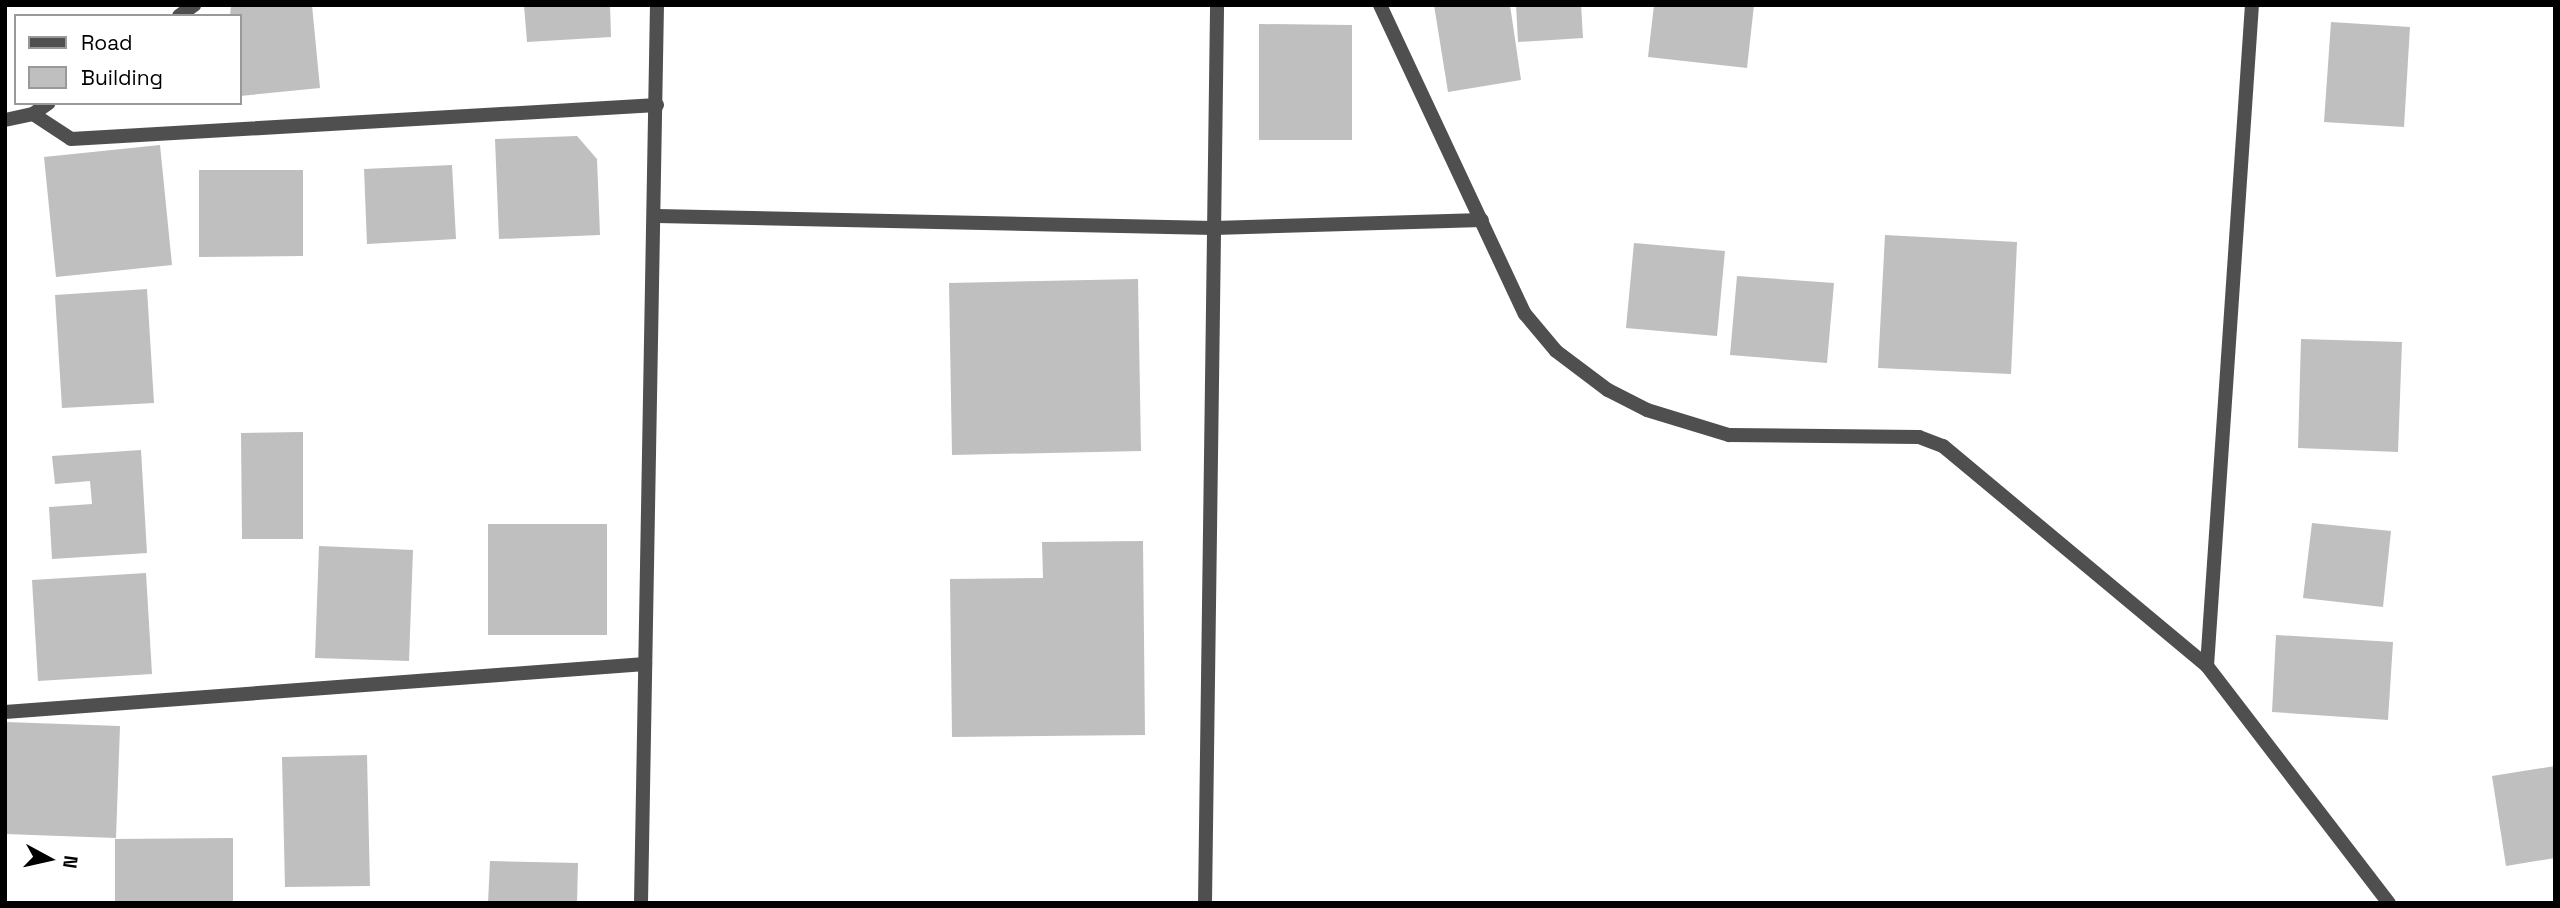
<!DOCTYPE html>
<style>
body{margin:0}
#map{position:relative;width:2560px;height:908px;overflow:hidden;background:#fff;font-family:"Space Grotesk",sans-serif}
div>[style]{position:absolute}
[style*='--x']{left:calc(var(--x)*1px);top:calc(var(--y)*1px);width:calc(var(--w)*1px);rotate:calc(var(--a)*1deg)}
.building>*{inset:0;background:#bfbfbf}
.service>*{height:14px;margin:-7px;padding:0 7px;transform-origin:7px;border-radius:7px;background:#4f4f4f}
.minor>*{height:14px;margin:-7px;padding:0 7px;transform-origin:7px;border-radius:7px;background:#4f4f4f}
span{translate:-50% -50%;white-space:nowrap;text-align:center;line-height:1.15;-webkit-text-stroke:7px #fff;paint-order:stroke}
.frame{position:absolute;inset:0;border:7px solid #000;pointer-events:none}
.legend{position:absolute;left:14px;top:14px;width:228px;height:91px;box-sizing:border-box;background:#fff;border:2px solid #999;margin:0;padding:9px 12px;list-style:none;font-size:21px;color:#000}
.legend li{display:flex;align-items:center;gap:14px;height:35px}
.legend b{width:35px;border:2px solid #999}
.north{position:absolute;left:14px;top:824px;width:70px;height:70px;-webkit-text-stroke:5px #fff;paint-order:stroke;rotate:98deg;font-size:19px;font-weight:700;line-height:28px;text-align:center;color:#000}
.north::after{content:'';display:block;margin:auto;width:24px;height:32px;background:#000;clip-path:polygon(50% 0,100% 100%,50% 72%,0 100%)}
</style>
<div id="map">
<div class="building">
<div style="clip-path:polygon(231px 5px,312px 5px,320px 88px,240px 96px,240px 16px,230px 16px)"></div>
<div style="clip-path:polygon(524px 5px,610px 5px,611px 37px,527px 42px)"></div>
<div style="clip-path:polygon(1434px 5px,1510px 5px,1521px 80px,1448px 92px)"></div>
<div style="clip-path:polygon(1516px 5px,1581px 5px,1583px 38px,1518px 42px)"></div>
<div style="clip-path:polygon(1654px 5px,1754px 5px,1747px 68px,1648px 57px)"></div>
<div style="clip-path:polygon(2331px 22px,2410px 27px,2404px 127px,2324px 122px)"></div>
<div style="clip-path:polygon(1259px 24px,1352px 25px,1352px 140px,1259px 140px)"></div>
<div style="clip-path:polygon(577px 136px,597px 159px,600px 235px,499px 239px,495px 139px)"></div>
<div style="clip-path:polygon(160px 145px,172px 265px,56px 277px,44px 157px)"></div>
<div style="clip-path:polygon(452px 165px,456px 239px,367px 244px,364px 169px)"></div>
<div style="clip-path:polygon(199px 170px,303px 170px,303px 256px,199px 257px)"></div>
<div style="clip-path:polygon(1885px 235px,2017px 242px,2011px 374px,1878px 368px)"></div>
<div style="clip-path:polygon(1634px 243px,1725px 251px,1717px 336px,1626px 328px)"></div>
<div style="clip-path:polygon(1737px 276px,1834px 283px,1827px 363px,1730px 355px)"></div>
<div style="clip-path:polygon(1138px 279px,1141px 451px,952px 455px,949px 283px)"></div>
<div style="clip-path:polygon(147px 289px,154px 403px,62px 408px,55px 295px)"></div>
<div style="clip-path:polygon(2301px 339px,2402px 342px,2398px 452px,2298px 448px)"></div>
<div style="clip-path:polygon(303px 432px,303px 539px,242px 539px,241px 433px)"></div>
<div style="clip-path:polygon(141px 450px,147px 553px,52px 559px,49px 507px,92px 504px,90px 481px,55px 484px,52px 456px)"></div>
<div style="clip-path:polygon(2312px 523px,2391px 531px,2383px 607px,2303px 598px)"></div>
<div style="clip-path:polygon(488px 524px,607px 524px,607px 635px,488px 635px)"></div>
<div style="clip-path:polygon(1143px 541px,1145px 735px,952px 737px,950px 579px,1043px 578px,1042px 542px)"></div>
<div style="clip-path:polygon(319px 546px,413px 550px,409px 661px,315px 658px)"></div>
<div style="clip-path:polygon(146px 573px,152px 674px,38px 681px,32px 580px)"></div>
<div style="clip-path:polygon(2276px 635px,2393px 642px,2388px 720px,2272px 712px)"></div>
<div style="clip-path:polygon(5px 722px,120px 726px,116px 838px,5px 834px)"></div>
<div style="clip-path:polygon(367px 755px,370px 886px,285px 887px,282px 757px)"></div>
<div style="clip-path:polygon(2555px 766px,2555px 858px,2506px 866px,2492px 776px)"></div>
<div style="clip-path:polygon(233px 838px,233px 903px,115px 903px,115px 839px)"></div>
<div style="clip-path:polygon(490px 861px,578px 863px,577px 903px,488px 903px)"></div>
</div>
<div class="service">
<div style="--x:5;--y:712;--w:642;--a:-4.29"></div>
</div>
<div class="minor">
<div style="--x:1380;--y:5;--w:341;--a:64.9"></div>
<div style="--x:1525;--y:314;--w:48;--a:50"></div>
<div style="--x:1556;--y:351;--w:65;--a:36.9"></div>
<div style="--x:1608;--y:390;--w:44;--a:27.1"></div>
<div style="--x:1647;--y:410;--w:86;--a:17"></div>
<div style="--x:1729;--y:435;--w:190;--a:0.6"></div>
<div style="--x:1919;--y:437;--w:26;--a:21"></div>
<div style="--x:1943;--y:446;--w:344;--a:39.8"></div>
<div style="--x:2207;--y:666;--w:299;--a:52.5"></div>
<div style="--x:179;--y:16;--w:19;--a:-36"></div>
<div style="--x:33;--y:114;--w:19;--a:-35"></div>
<div style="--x:5;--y:120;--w:29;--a:-12"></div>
<div style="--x:33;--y:114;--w:45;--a:33.3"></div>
<div style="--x:71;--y:139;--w:587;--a:-3.32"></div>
<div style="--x:657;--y:216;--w:557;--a:1.23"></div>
<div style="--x:1214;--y:228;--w:268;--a:-1.7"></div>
<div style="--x:2207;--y:666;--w:663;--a:-86.11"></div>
<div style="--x:641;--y:903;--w:898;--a:-88.98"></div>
<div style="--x:1205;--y:903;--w:898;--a:-89.23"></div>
</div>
<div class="frame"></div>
<ul class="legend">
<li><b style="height:9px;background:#4f4f4f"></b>Road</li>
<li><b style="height:19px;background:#bfbfbf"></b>Building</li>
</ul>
<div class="north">N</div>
</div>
